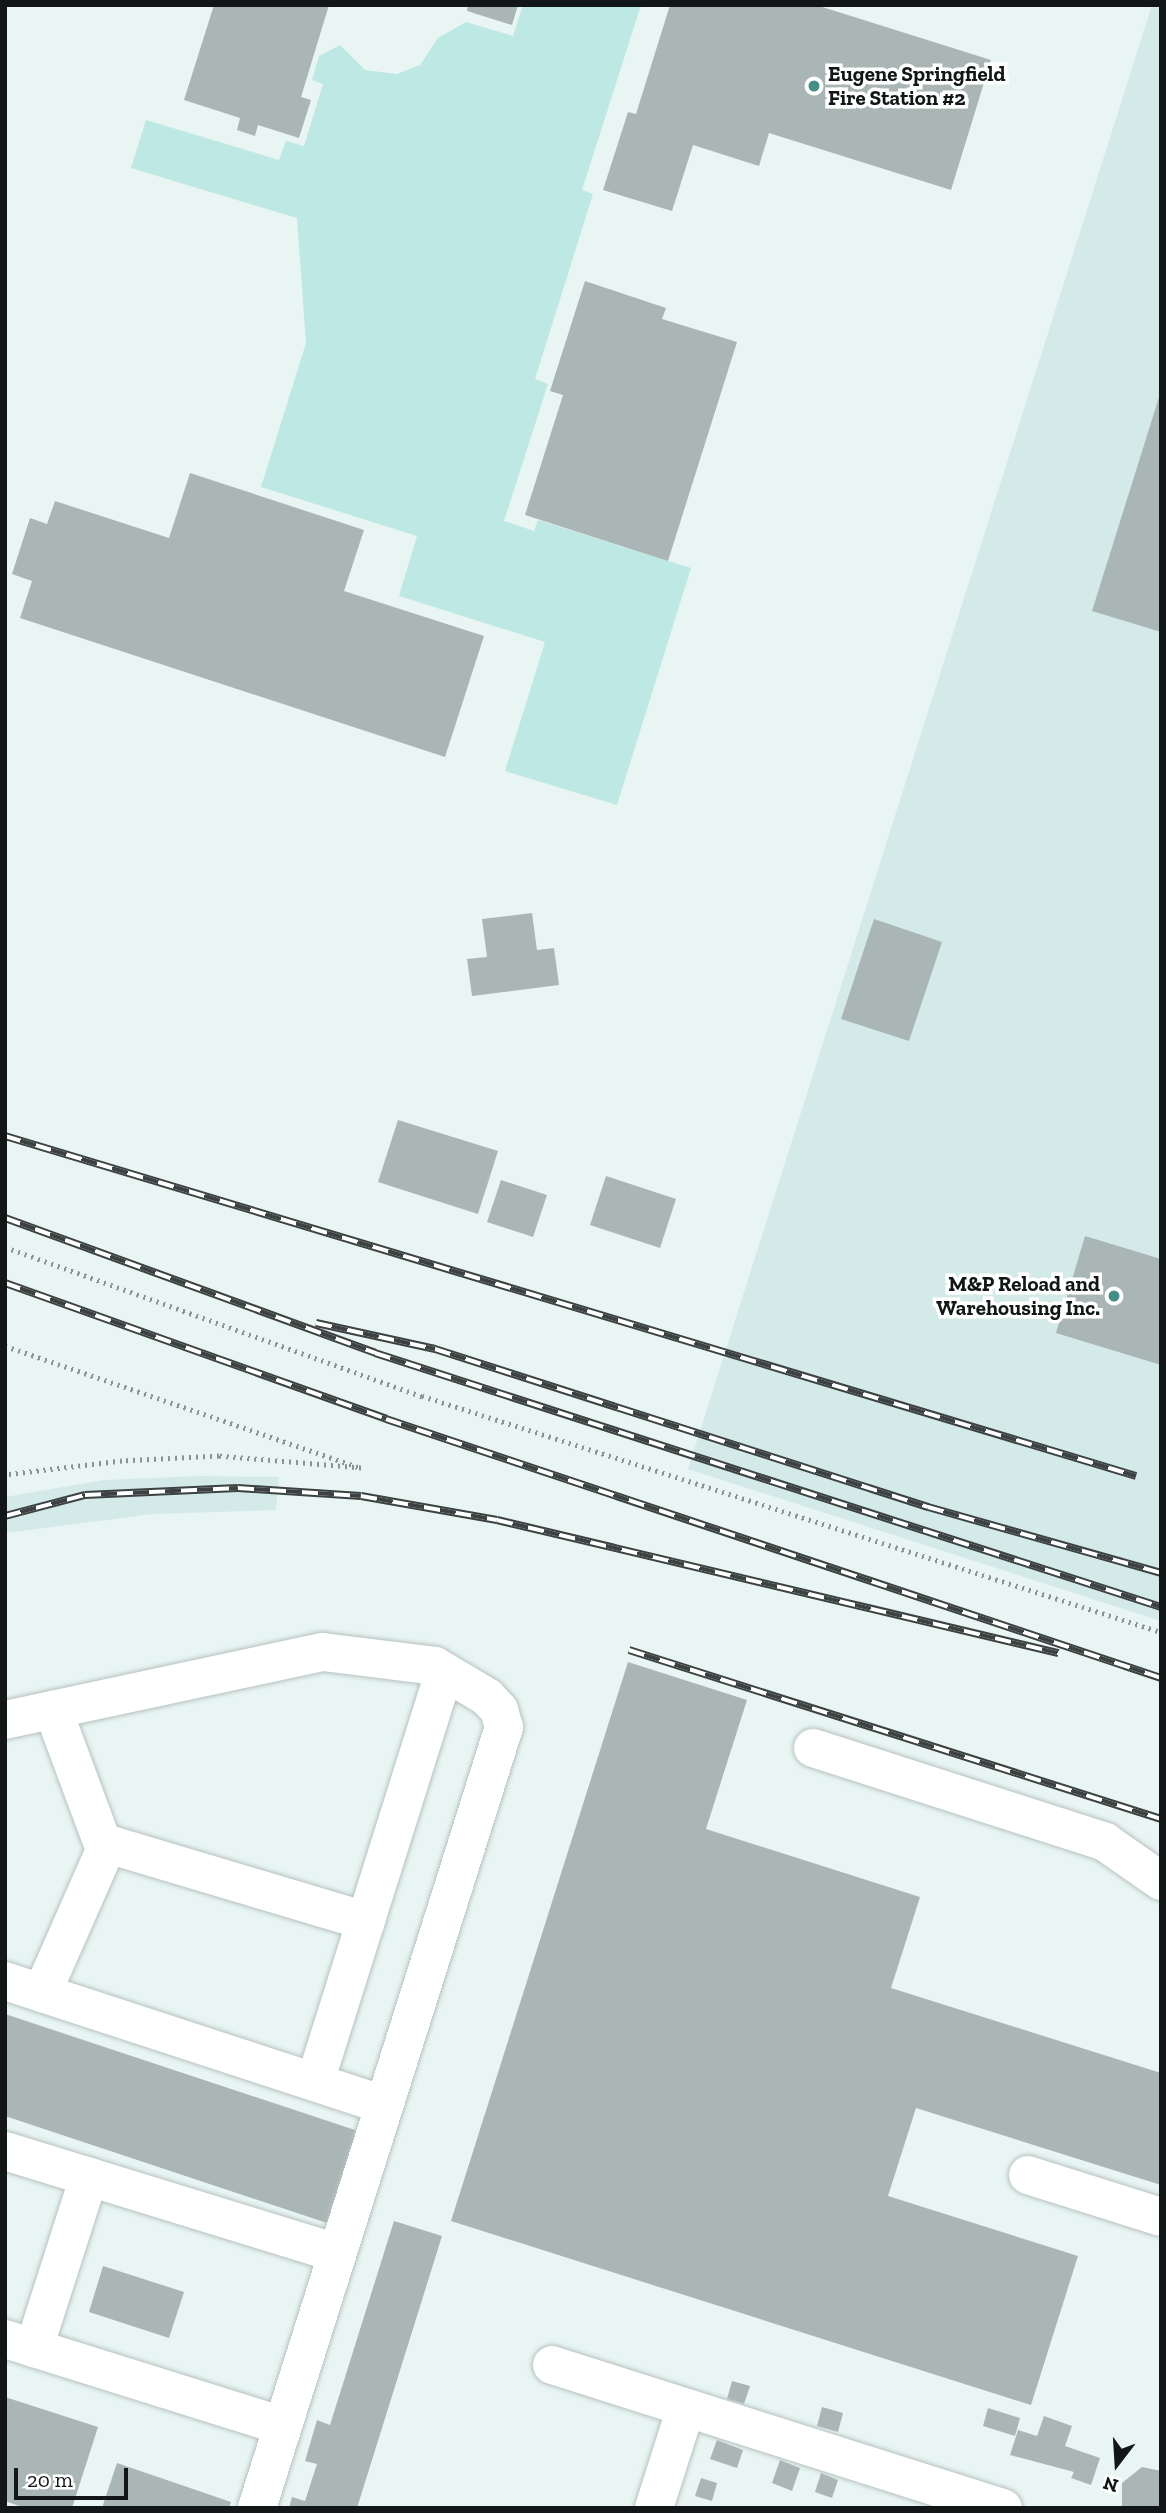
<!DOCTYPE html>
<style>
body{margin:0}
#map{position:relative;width:1166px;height:2513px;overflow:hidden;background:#e8f5f3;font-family:"Zilla Slab",serif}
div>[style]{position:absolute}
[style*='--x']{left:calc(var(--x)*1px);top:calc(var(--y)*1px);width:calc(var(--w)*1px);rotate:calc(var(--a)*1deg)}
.built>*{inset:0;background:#d4eae8}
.green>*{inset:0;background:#bee8e3}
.building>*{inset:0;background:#aab6b5}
.path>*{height:4.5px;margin-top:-2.25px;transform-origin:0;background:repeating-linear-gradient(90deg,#8a9392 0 2px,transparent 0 7px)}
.roads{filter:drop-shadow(0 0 2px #b6c2c0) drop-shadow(0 0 2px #b6c2c0)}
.minor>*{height:38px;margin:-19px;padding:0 19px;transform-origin:19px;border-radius:19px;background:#fff}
.rail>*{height:8px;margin-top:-4px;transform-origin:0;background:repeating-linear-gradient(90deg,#fff 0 16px,#3c4241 0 32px);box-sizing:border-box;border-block:2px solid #3c4241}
.dots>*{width:19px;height:19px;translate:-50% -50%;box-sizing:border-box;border:4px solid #fff;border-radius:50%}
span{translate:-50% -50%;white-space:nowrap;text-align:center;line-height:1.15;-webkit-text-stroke:7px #fff;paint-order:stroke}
.poi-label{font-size:21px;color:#121616;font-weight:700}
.left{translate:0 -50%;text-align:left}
.right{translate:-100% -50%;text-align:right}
.frame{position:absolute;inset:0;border:7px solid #121616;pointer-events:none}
.north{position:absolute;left:1082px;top:2429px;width:70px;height:70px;-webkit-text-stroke:5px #fff;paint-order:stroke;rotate:197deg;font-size:19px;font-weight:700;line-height:28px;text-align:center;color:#121616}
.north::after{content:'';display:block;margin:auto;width:24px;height:32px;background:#121616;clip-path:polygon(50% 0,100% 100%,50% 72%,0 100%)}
.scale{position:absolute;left:14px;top:2468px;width:114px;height:32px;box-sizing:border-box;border:4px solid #121616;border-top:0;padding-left:9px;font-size:21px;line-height:24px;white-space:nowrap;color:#121616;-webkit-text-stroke:5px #fff;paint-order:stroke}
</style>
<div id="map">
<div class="built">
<div style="clip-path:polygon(1152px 5px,1161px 5px,1161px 1621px,688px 1469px)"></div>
<div style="clip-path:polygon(199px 1476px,279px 1477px,276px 1510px,153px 1514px,5px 1533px,5px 1497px,104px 1480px)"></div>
</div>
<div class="green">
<div style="clip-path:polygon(523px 5px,641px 5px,582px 190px,593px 194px,535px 379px,548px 384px,504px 521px,534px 531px,538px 520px,691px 568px,617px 805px,505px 771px,545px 642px,399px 596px,417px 536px,261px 487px,306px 343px,297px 218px,131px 168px,146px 120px,279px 160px,286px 141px,304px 146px,323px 84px,312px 80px,319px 56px,340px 45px,365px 70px,397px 74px,420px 65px,438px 38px,466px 22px,513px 36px)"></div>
</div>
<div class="building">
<div style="clip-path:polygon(214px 5px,329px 5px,301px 97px,311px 100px,299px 138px,258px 125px,255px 136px,237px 130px,240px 118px,184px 100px)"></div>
<div style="clip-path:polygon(468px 5px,518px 5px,512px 25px,467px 11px)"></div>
<div style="clip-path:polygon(670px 5px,816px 5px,991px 60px,951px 190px,769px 133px,759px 166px,693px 145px,672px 211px,603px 190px,628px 112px,636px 114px)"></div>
<div style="clip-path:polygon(585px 281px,666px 308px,662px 319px,737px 342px,668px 561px,525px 515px,563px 395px,550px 391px)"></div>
<div style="clip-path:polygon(1160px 394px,1161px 394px,1161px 632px,1092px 611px)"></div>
<div style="clip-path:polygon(190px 473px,364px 530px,344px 591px,484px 636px,445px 757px,20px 618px,32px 581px,12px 574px,30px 518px,47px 524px,55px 501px,169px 538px)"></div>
<div style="clip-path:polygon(532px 913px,537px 950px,554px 948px,559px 985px,472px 996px,467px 959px,487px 957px,482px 919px)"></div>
<div style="clip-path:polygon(874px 919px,942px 942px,909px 1041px,841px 1019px)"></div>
<div style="clip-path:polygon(398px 1120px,498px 1151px,478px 1214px,378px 1182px)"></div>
<div style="clip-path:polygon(606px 1176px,676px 1199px,660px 1248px,590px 1225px)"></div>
<div style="clip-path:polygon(501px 1180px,547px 1195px,533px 1237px,487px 1222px)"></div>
<div style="clip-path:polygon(1085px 1236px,1161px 1259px,1161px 1365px,1056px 1333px)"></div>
<div style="clip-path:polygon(628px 1662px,747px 1700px,706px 1829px,920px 1897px,891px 1988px,1161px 2073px,1161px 2185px,916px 2108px,888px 2196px,1078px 2256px,1031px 2405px,451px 2221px)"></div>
<div style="clip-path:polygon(5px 2014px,358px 2131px,327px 2223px,5px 2116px)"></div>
<div style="clip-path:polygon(394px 2221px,442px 2236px,357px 2508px,289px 2508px,292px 2497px,305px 2501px,317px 2464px,305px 2461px,317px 2420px,330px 2425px)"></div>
<div style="clip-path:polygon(103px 2266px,184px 2292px,169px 2338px,89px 2312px)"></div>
<div style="clip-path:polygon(732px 2381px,750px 2386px,744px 2404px,727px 2399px)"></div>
<div style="clip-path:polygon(5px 2397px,98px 2427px,72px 2508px,25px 2508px,5px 2501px)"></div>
<div style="clip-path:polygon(822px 2407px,843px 2413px,838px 2432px,817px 2426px)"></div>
<div style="clip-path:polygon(988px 2408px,1020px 2418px,1015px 2436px,983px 2426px)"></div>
<div style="clip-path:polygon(1044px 2416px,1072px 2426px,1065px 2446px,1100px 2458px,1091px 2485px,1071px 2478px,1074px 2472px,1010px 2455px,1018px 2430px,1037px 2436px)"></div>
<div style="clip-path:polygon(717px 2440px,743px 2450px,737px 2468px,710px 2459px)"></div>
<div style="clip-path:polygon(780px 2460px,800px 2468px,792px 2491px,772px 2483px)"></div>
<div style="clip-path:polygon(117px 2463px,231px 2502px,229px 2508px,102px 2508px)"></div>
<div style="clip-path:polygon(1142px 2467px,1161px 2471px,1161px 2508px,1122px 2508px,1122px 2483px)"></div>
<div style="clip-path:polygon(821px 2473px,838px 2480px,832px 2498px,815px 2492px)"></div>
<div style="clip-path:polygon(701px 2478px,717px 2483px,712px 2501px,695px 2496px)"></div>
</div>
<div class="path">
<div style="--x:5;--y:1247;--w:443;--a:19.7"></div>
<div style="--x:422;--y:1396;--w:776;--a:17.71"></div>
<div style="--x:5;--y:1346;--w:376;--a:18.9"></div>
<div style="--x:361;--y:1468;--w:143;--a:-175.2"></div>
<div style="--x:219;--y:1456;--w:97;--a:177"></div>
<div style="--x:122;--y:1461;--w:118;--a:173.2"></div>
</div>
<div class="roads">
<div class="minor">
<div style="--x:53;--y:1710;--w:149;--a:69.6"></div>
<div style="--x:5;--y:1720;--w:325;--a:-12.1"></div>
<div style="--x:323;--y:1652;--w:113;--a:7.1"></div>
<div style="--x:435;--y:1666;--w:61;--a:30.8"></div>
<div style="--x:487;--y:1697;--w:18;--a:47"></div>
<div style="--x:499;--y:1710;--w:18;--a:74"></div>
<div style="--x:504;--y:1727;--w:819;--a:107.55"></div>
<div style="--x:813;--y:1748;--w:307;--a:17.8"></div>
<div style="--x:1105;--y:1842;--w:68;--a:34.9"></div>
<div style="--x:5;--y:1981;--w:399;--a:18.1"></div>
<div style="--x:42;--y:1993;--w:156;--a:-66.2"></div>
<div style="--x:105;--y:1850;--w:10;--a:-24"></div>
<div style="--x:114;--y:1846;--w:263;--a:16.6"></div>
<div style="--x:315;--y:2082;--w:430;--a:-72.5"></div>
<div style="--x:5;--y:2151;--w:347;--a:17.1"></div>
<div style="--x:1028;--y:2175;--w:139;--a:17.5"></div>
<div style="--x:5;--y:2339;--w:291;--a:17.4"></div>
<div style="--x:34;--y:2348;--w:180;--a:-72.2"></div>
<div style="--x:552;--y:2365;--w:473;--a:17.6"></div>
<div style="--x:654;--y:2508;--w:105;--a:-72.3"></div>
</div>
</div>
<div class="rail">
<div style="--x:5;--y:1136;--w:1181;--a:16.73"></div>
<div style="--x:5;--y:1218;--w:394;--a:20"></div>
<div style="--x:375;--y:1353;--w:826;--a:17.91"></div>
<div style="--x:5;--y:1283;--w:405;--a:19.6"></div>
<div style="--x:386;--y:1419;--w:817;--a:18.48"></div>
<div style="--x:316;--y:1323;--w:122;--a:12.3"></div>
<div style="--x:435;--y:1349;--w:518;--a:17.77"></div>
<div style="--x:928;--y:1507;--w:242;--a:15.8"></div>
<div style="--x:5;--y:1516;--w:83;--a:-14.7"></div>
<div style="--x:85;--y:1495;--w:153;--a:-2.6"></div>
<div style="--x:238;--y:1488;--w:123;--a:3.7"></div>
<div style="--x:361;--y:1496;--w:138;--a:10"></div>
<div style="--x:497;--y:1520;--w:577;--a:13.34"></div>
<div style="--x:629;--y:1650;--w:558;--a:17.62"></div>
</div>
<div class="dots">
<div style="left:814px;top:86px;background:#468d88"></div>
<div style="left:1114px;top:1296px;background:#468d88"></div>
</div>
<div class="poi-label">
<span class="left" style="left:828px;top:86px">Eugene Springfield<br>Fire Station #2</span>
<span class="right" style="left:1100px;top:1296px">M&amp;P Reload and<br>Warehousing Inc.</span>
</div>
<div class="frame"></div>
<div class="north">N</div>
<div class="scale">20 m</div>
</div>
